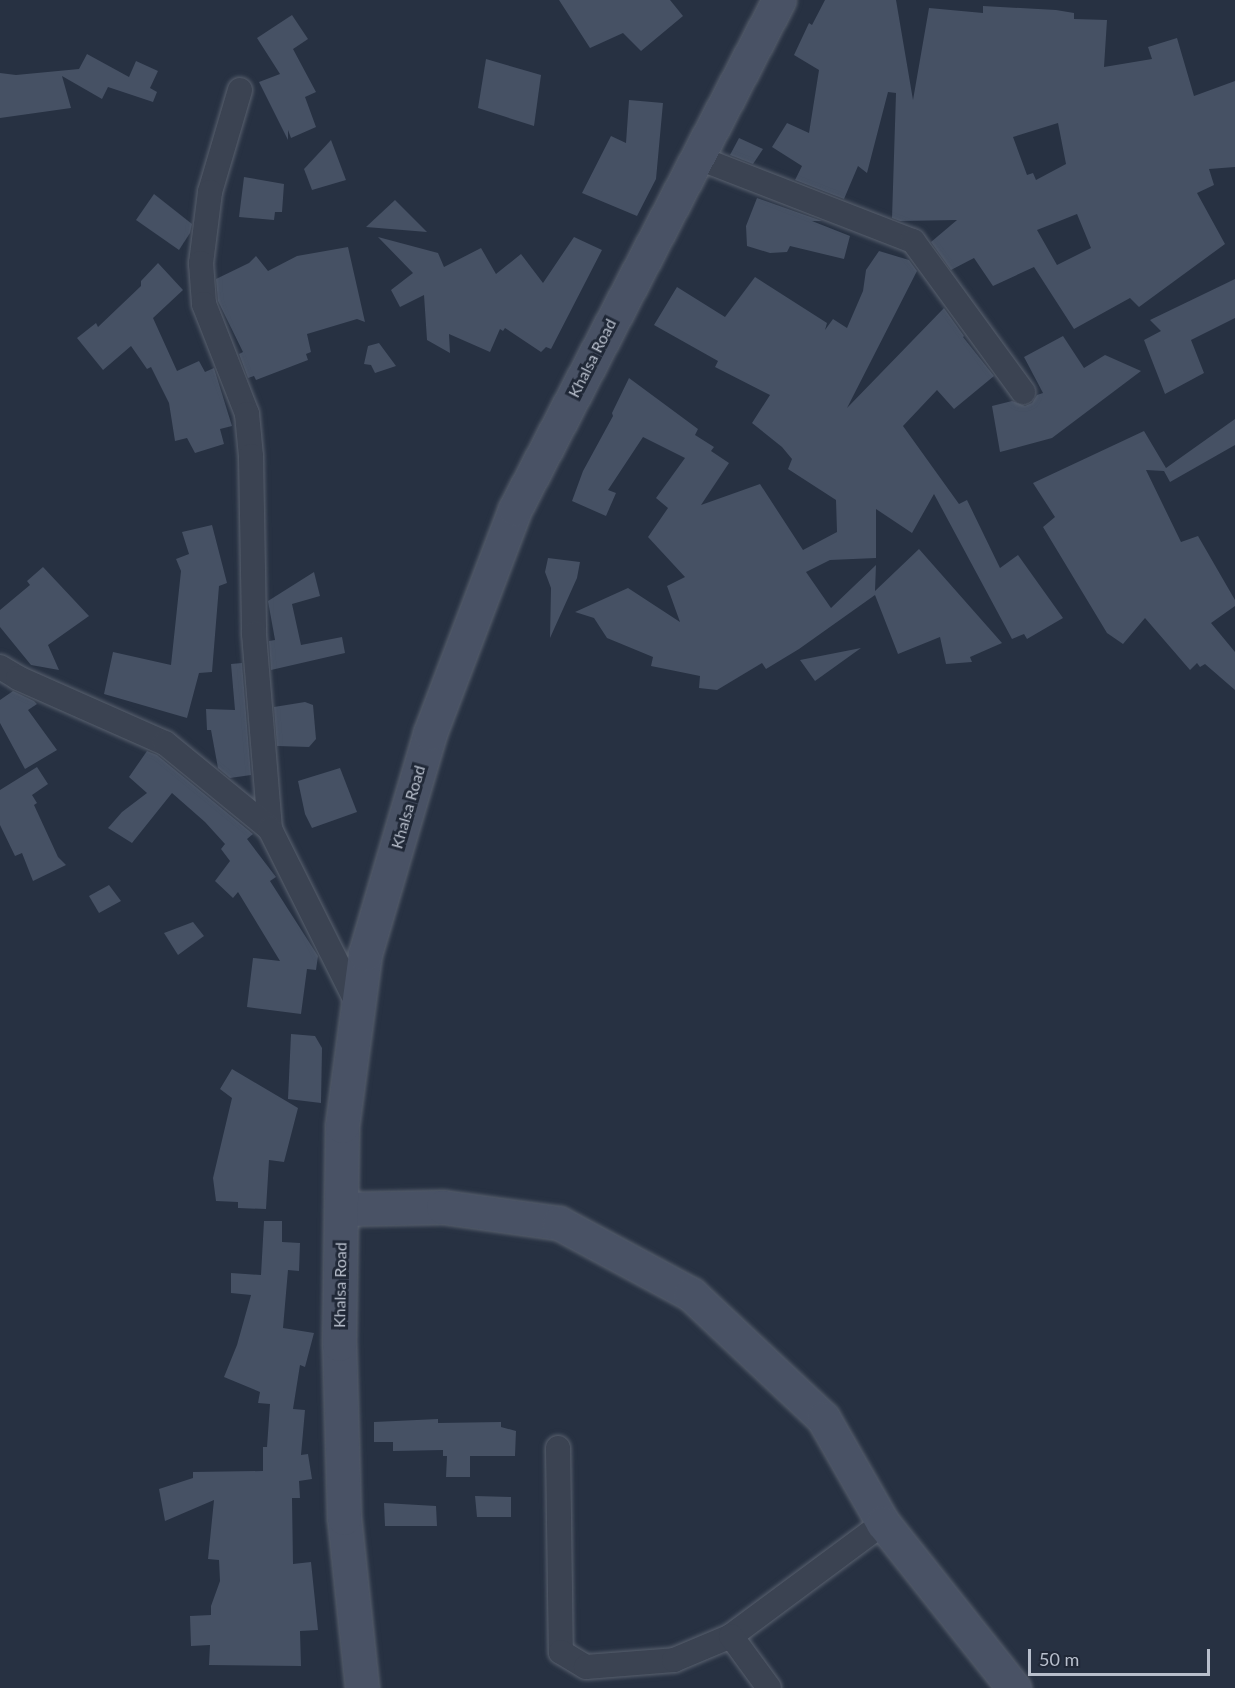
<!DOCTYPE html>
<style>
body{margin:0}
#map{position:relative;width:1235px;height:1688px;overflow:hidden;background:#273142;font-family:Lato,sans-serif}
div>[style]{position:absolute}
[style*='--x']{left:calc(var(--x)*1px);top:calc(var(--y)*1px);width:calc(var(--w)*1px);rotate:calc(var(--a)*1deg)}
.building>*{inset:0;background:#465164}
.roads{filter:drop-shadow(0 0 2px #59616f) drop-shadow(0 0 2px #59616f)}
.street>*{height:24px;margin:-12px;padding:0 12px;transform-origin:12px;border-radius:12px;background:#3b4352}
.secondary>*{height:33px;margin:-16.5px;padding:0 16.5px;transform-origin:16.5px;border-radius:16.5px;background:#495265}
span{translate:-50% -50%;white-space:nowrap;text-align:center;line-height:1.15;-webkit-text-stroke:6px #202837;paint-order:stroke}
.street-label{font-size:16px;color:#b8bfcc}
.scale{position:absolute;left:1028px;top:1649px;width:182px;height:27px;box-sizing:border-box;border:3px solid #b8bfcc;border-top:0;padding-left:8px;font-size:18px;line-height:21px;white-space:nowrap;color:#b8bfcc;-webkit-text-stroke:4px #202837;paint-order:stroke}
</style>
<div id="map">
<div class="building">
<div style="clip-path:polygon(559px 0,670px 0,683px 16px,641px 51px,623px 33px,590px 48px)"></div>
<div style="clip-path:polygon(evenodd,825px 0,896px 0,913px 100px,929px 8px,983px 13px,983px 6px,1056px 10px,1074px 13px,1074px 19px,1107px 20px,1104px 67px,1152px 59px,1148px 47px,1177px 38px,1194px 96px,1235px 81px,1235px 167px,1209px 169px,1214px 185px,1197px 193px,1225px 244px,1139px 307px,1130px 298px,1074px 329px,1034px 267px,993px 286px,974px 258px,951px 270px,931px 242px,957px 220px,900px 221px,892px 218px,896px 93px,888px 92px,867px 173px,858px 166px,844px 199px,795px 180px,802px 166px,772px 147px,787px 123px,809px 133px,819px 70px,794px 55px,809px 23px,812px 25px,825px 0,1058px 123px,1066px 164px,1036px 180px,1033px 173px,1027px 175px,1013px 137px,1058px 123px,825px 0,1077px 214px,1091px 248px,1057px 265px,1037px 230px,1077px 214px)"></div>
<div style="clip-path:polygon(292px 15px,308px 39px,293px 49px,316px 92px,305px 97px,316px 127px,291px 138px,288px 130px,288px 140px,259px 82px,280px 74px,257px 38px)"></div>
<div style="clip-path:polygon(87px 54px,129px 77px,136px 61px,158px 71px,150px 88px,157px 92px,153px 102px,108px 87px,102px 99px,62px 76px,71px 108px,0 118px,0 73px,16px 75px,79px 69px)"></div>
<div style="clip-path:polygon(486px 59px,541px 75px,534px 126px,478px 108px)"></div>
<div style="clip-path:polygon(629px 100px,663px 103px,656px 179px,637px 216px,582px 193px,611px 136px,626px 143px)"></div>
<div style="clip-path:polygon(739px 138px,763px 149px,753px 164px,730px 155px)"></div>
<div style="clip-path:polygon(331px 140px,346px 180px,312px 190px,304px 169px)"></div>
<div style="clip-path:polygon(244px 177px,284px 184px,282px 212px,275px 212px,274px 220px,239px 217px)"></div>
<div style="clip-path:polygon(154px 194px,192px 224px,190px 233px,179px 250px,136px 220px)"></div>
<div style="clip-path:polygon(757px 198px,822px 221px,812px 221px,850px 236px,844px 259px,790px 246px,787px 252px,770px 253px,747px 246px,746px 226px)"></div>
<div style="clip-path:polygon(395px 200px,427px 232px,366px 227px)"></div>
<div style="clip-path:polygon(378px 237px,438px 253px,444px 267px,481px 248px,496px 274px,521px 254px,543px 283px,574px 237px,602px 250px,551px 349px,546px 347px,541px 352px,505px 328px,503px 331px,500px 329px,490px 352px,449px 334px,450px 353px,427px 340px,424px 295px,400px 307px,391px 290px,413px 273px)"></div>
<div style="clip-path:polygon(348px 247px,365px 322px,357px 319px,307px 334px,311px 352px,306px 354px,308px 360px,256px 380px,254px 376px,248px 378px,239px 354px,243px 352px,218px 301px,216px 279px,249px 263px,256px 256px,268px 271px,297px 256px)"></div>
<div style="clip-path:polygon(879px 251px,909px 260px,917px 271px,847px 408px,944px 308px,964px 336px,963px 337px,994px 376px,954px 409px,937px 390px,903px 426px,959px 504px,967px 500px,1000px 568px,1018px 555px,1063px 618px,1027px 639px,1024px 634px,1012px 639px,934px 494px,912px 533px,876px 509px,876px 558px,830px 560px,806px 572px,831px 608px,876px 565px,875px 591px,919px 549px,1002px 643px,970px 657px,972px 662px,946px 664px,940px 637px,898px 654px,875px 595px,799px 649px,766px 669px,762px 663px,717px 690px,699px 688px,700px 676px,651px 666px,653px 657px,607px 638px,594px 618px,575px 612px,628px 588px,680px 622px,667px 586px,685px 577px,648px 537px,668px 508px,656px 498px,685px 458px,643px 437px,608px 490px,616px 493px,606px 516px,572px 501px,583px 471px,613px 416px,612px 413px,629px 378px,698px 429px,695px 435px,714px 447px,711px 451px,729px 463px,701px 505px,760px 484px,803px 550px,837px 532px,836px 500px,788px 469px,792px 459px,782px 447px,752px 423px,770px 395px,715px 367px,718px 361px,654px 325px,677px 287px,725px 317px,755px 277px,827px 323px,825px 330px,833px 319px,847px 328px,863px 291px,866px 270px)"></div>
<div style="clip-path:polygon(158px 263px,183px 290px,153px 318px,177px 371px,199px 361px,205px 372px,214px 368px,232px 426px,220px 429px,224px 444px,195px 453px,187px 438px,175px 441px,169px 403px,151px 367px,147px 369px,131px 346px,103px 370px,77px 338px,96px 323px,98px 327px,141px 286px,141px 281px)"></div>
<div style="clip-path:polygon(1235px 279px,1235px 318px,1191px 340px,1204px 373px,1165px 394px,1144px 340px,1161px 331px,1150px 320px)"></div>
<div style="clip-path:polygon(1063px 336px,1084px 368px,1105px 355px,1141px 371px,1052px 438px,1000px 452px,992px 406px,1012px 401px,1025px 406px,1032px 403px,1037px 395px,1043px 393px,1024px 357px)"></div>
<div style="clip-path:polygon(379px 343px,396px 366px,375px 373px,371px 365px,364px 364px,368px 346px)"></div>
<div style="clip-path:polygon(1235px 419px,1235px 445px,1170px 482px,1164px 471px,1146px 470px,1181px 542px,1198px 536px,1235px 600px,1235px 606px,1211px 623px,1235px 652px,1235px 690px,1205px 664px,1200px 667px,1197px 663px,1190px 670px,1145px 618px,1123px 644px,1107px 633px,1043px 527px,1055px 517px,1033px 483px,1144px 431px,1166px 468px)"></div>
<div style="clip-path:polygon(212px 525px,227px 583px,219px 586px,212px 672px,199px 673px,187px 718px,104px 694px,113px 652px,171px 665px,181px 571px,176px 559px,189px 554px,182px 532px)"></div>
<div style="clip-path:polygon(548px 558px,580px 562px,577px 578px,550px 638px,551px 588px,545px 572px)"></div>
<div style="clip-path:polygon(43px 567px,89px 616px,48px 645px,59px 670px,31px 665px,0 627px,0 610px,30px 585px,27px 581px)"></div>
<div style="clip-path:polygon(314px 572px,320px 596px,292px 604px,301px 645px,342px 637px,345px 653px,271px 670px,269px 641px,275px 640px,268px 601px)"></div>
<div style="clip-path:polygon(861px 648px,815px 681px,800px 660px)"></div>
<div style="clip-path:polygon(242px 663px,251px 775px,230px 778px,218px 768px,211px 730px,207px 730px,206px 709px,235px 710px,231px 664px)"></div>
<div style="clip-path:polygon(13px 691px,34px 701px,37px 704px,28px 710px,57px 750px,25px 769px,0 723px,0 700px)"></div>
<div style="clip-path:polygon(305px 702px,313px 705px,316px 739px,309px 747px,277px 746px,274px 707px)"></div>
<div style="clip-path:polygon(147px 751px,157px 755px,253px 834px,247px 839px,276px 877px,270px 881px,318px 956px,316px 970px,307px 969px,301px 1014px,247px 1007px,253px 958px,280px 961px,238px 892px,233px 898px,215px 881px,230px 861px,221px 849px,225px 844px,205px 822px,172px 793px,132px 843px,108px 828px,122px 812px,147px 793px,129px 777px)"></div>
<div style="clip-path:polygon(37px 767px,48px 784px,32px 795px,37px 803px,34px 805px,58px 857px,66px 865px,33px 881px,22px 853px,15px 856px,0 825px,0 790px)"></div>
<div style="clip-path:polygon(340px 768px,357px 812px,312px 828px,305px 814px,298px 781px)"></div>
<div style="clip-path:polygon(109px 885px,121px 901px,99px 913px,89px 896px)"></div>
<div style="clip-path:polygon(193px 922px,204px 936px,178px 955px,164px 933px)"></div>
<div style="clip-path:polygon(291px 1034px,315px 1036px,322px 1048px,321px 1103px,288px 1099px)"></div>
<div style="clip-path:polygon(232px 1069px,298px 1108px,284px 1162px,269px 1160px,266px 1209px,238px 1208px,238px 1202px,216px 1201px,213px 1178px,232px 1098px,220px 1089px)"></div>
<div style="clip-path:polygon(264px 1221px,282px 1221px,282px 1242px,300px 1243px,299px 1271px,288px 1270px,283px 1328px,314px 1333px,305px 1367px,300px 1365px,293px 1409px,305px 1410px,301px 1455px,308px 1454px,312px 1479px,299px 1481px,300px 1498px,292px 1498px,293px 1564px,311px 1562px,318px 1630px,300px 1631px,301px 1666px,209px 1665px,210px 1645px,191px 1646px,190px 1616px,211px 1615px,211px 1606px,220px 1581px,219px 1560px,208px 1559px,214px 1500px,165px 1521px,159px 1489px,193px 1478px,193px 1472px,263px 1471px,263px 1447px,267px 1447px,270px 1404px,258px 1403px,260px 1392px,224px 1377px,237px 1345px,251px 1295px,231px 1293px,231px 1273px,261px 1275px)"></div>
<div style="clip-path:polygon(438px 1419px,438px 1423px,501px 1422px,501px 1427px,516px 1431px,515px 1456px,470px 1456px,470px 1477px,446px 1477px,447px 1456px,443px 1456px,443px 1450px,393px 1451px,393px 1442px,374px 1442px,374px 1422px)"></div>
<div style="clip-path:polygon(475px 1496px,511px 1497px,511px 1517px,477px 1517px)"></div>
<div style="clip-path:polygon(384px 1503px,436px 1506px,437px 1526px,385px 1526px)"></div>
</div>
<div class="roads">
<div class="street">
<div style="--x:240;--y:90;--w:106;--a:106.4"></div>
<div style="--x:210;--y:192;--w:72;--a:97.2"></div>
<div style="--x:201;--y:263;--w:41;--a:85.8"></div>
<div style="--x:204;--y:304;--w:118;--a:68.6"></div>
<div style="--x:247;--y:414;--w:42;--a:84.6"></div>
<div style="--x:251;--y:456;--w:178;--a:89"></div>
<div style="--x:254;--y:634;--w:196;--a:85.3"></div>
<div style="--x:696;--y:157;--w:233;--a:21.2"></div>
<div style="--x:913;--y:241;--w:187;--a:53.9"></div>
<div style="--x:0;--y:667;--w:21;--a:31"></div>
<div style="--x:18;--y:678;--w:161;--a:23.9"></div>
<div style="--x:165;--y:743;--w:136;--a:39.3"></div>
<div style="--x:270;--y:829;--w:197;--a:63.4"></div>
<div style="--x:558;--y:1448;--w:204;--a:89.2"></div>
<div style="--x:561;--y:1652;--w:29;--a:31"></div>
<div style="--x:586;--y:1667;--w:88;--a:-4.5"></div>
<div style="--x:674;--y:1660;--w:62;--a:-22.8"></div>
<div style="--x:731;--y:1636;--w:189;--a:-36.6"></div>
<div style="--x:731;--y:1636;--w:64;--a:53.8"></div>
</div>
<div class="secondary">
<div style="--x:341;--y:1209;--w:102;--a:-1.1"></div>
<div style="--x:443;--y:1207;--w:117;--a:7.9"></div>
<div style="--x:559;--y:1223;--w:150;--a:28.3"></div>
<div style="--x:691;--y:1294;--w:181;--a:43.2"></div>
<div style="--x:823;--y:1418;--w:121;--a:60.3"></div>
<div style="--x:883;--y:1523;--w:211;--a:51.6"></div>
<div style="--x:362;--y:1688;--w:171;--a:-96"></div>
<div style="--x:344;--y:1518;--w:174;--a:-91.6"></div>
<div style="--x:339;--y:1344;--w:218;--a:-89.2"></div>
<div style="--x:342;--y:1126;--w:174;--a:-82.4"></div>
<div style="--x:365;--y:954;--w:230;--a:-73.6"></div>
<div style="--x:430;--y:733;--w:240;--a:-69.2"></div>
<div style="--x:515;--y:509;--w:573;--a:-62.59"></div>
</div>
</div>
<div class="street-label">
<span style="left:592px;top:358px;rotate:-63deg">Khalsa Road</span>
<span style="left:408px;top:807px;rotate:-74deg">Khalsa Road</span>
<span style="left:340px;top:1285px;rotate:-89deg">Khalsa Road</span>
</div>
<div class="scale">50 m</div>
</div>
